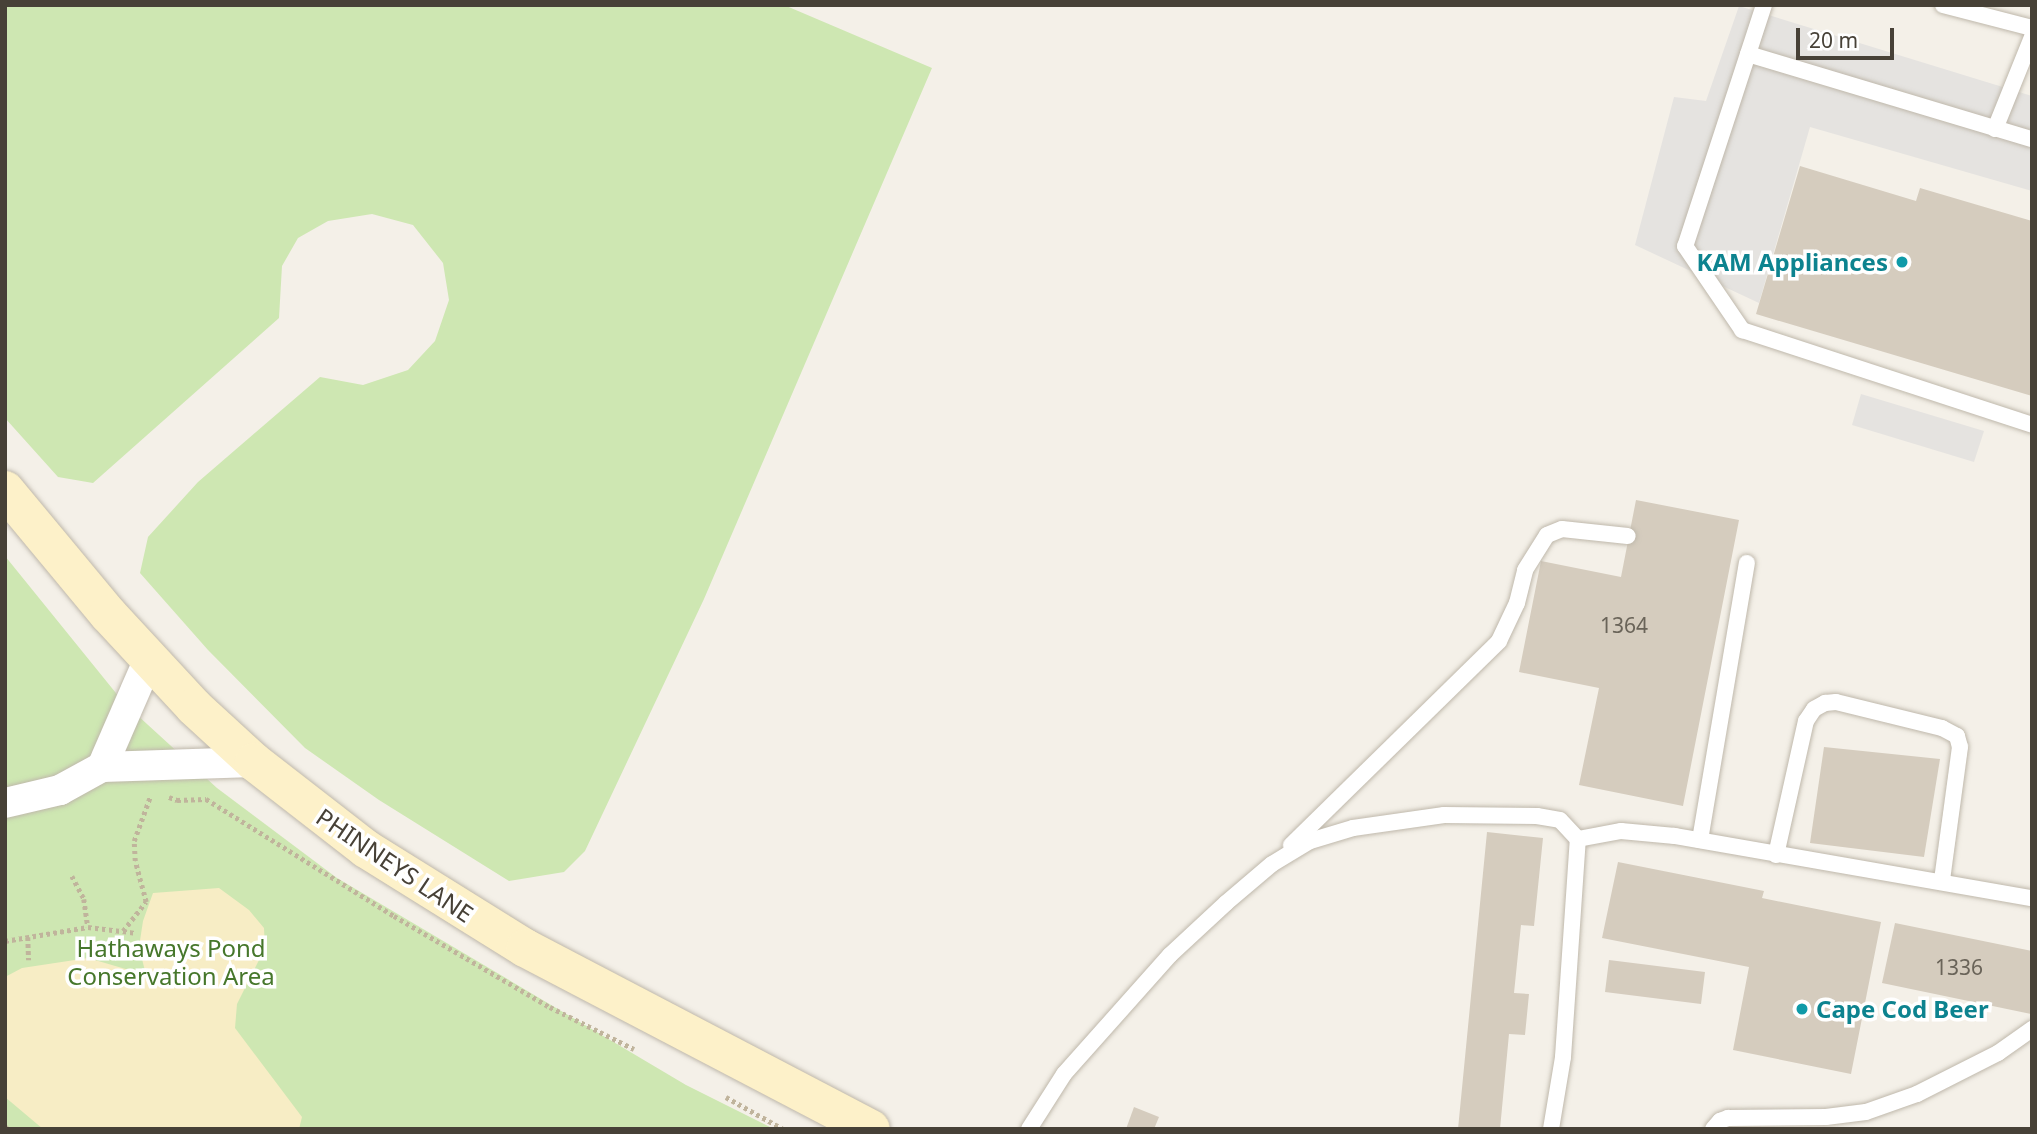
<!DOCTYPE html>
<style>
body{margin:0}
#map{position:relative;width:2037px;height:1134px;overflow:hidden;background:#f4f0e8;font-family:"Noto Sans",sans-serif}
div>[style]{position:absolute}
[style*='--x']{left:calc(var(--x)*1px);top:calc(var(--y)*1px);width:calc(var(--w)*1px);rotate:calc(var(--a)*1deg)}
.green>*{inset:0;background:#cee7b2}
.sand>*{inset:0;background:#f7edc5}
.parking>*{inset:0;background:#e5e3e0}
.building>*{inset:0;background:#d5ccbe}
.path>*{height:4.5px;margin-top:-2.25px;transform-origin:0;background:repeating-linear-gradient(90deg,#c0b49c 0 3.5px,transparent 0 7px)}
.roads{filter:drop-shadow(0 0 2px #bfb8ab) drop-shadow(0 0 2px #bfb8ab)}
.lane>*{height:16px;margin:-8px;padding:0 8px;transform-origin:8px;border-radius:8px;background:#fff}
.street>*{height:30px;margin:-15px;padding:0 15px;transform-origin:15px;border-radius:15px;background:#fff}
.secondary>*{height:38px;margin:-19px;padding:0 19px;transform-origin:19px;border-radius:19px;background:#fdf1c9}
.dots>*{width:19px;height:19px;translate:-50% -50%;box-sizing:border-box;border:4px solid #fff;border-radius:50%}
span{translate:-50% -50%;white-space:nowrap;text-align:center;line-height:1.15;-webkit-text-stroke:7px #fff;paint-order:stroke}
.number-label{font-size:21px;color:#6a6459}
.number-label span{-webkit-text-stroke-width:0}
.culture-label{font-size:24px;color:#0d838f;font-weight:700}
.right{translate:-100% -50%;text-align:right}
.left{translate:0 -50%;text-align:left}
.street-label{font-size:24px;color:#474137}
.park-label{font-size:24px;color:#46772b}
.frame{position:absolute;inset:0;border:7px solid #474137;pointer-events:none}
.scale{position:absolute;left:1796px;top:28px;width:98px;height:32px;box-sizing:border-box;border:4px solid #474137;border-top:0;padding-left:9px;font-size:21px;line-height:24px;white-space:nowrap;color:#474137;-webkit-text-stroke:5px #fff;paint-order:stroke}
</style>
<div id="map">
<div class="green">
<div style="clip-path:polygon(5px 5px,784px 5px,932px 68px,704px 599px,585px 851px,564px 872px,509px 881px,379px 800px,305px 748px,208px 650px,140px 573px,148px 537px,198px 482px,320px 377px,363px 385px,408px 370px,435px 341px,449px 300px,443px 263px,413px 225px,372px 214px,328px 221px,298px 238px,282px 266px,279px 318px,93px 483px,58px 477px,5px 418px)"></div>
<div style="clip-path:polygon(5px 556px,124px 703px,217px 788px,337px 878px,686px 1085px,774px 1129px,5px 1129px)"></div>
</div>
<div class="sand">
<div style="clip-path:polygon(219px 888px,249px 910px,264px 928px,265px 948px,237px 1004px,235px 1028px,302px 1117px,299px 1129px,43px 1129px,5px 1097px,5px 977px,22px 968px,88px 958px,146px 975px,139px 947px,143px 921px,153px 893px)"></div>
</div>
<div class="parking">
<div style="clip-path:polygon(1739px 6px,2032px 96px,2032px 191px,1810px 127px,1759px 303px,1635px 245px,1674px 97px,1706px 101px)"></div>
<div style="clip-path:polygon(1861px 394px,1984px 431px,1974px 462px,1852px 425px)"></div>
</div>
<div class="building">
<div style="clip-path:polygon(1800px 166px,1916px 201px,1920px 188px,2032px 221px,2032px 396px,1756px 314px)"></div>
<div style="clip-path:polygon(1636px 500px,1739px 520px,1683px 806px,1579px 785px,1599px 688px,1519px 672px,1541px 561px,1621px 577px)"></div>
<div style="clip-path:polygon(1824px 747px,1940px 759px,1924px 857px,1810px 843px)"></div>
<div style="clip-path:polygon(1487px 832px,1543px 838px,1534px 926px,1521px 925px,1514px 993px,1529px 994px,1525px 1035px,1509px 1034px,1500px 1129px,1458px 1129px)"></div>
<div style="clip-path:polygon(1618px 862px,1764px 891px,1762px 898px,1881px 922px,1851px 1074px,1733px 1050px,1749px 967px,1602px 938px)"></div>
<div style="clip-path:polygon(1895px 923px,2032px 951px,2031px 1014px,1882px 983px)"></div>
<div style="clip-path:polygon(1609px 960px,1705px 972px,1701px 1004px,1605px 992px)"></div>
<div style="clip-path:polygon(1134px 1107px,1159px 1117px,1154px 1129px,1126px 1129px)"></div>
</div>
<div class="path">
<div style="--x:169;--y:797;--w:9;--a:21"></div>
<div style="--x:177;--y:800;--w:29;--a:-2"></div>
<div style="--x:206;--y:799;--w:221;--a:31.9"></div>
<div style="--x:394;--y:916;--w:181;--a:30.3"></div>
<div style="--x:550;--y:1007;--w:94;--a:26.6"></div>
<div style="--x:72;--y:876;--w:26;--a:62"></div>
<div style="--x:84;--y:899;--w:28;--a:82"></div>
<div style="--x:123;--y:931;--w:12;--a:9"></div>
<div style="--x:28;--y:937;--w:23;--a:88"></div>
<div style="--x:5;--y:941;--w:84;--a:-9.6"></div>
<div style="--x:88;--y:927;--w:35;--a:7"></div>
<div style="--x:123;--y:931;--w:37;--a:-52"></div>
<div style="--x:146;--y:902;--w:42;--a:-105"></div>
<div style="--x:135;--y:861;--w:20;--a:-93"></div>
<div style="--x:134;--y:841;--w:47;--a:-70"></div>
<div style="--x:726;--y:1097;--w:65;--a:29.3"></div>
<div style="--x:5;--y:1126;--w:4;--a:45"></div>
</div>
<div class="roads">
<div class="lane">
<div style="--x:1764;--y:5;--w:254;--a:108.1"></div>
<div style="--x:1685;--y:246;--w:102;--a:55.8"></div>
<div style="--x:1742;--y:330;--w:305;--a:18.1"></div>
<div style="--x:1943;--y:5;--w:92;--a:14.5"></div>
<div style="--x:1748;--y:54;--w:296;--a:16.7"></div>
<div style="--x:1995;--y:129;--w:99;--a:-68.1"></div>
<div style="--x:1700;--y:840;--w:281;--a:-80.4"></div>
<div style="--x:1291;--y:845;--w:291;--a:-44.4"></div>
<div style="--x:1499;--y:641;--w:42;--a:-64.7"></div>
<div style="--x:1517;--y:603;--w:34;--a:-76"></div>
<div style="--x:1525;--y:570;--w:41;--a:-57.8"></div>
<div style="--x:1547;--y:535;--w:16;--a:-22"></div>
<div style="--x:1562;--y:529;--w:66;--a:6.1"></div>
<div style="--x:1776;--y:855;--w:137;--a:-77.4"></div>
<div style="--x:1806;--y:721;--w:14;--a:-56"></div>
<div style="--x:1814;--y:709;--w:13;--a:-29"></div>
<div style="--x:1825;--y:703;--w:11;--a:-5"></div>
<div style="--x:1836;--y:702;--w:109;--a:13.8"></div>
<div style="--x:1942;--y:728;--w:17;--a:28"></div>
<div style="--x:1957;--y:736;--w:11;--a:75"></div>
<div style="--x:1960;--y:747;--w:134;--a:97.7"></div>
<div style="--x:1029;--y:1129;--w:65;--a:-57.5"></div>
<div style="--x:1064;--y:1074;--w:159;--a:-48.3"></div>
<div style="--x:1170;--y:955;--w:76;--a:-42.9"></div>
<div style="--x:1226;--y:903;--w:60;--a:-40.3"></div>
<div style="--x:1272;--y:864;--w:44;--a:-31.2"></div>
<div style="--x:1310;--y:841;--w:45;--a:-16.8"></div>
<div style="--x:1353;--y:828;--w:92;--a:-8.1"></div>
<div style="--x:1444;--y:815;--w:93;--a:0.6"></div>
<div style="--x:1537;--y:816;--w:23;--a:10"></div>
<div style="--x:1560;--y:820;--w:26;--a:47"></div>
<div style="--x:1578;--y:839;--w:44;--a:-10.5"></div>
<div style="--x:1621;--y:831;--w:54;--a:5.3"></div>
<div style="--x:1675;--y:836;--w:362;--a:9.9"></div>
<div style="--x:1551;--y:1129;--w:73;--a:-80.5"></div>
<div style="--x:1563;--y:1057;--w:219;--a:-86.1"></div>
<div style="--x:1713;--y:1129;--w:11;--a:-49"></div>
<div style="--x:1720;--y:1121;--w:9;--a:-21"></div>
<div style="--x:1728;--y:1118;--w:98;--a:-0.6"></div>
<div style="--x:1826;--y:1117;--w:40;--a:-7.1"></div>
<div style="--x:1866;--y:1112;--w:54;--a:-19.4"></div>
<div style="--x:1917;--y:1094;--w:91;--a:-26.8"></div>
<div style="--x:1998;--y:1053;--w:42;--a:-35.2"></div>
</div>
<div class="street">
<div style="--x:102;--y:767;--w:118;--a:-66.5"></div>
<div style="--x:5;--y:803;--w:57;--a:-13.3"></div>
<div style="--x:60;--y:790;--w:48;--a:-28.7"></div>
<div style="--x:102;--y:767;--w:152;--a:-1.9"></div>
</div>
<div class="secondary">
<div style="--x:5;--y:490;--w:161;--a:50.3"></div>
<div style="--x:108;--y:614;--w:127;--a:47.2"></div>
<div style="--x:194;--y:707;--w:81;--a:42.5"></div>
<div style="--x:254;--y:762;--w:142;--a:37.8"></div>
<div style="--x:366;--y:849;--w:187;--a:31.9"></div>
<div style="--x:525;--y:948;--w:390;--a:27.6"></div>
</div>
</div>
<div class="dots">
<div style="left:1902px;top:262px;background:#0f9aa8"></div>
<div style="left:1802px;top:1009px;background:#0f9aa8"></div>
</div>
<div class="number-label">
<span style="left:1624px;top:625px">1364</span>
<span style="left:1959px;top:967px">1336</span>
</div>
<div class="culture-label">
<span class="right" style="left:1888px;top:262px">KAM Appliances</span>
<span class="left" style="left:1816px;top:1009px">Cape Cod Beer</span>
</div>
<div class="street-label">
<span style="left:395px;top:865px;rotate:34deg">PHINNEYS LANE</span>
</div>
<div class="park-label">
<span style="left:171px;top:962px">Hathaways Pond<br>Conservation Area</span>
</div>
<div class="frame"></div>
<div class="scale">20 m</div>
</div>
